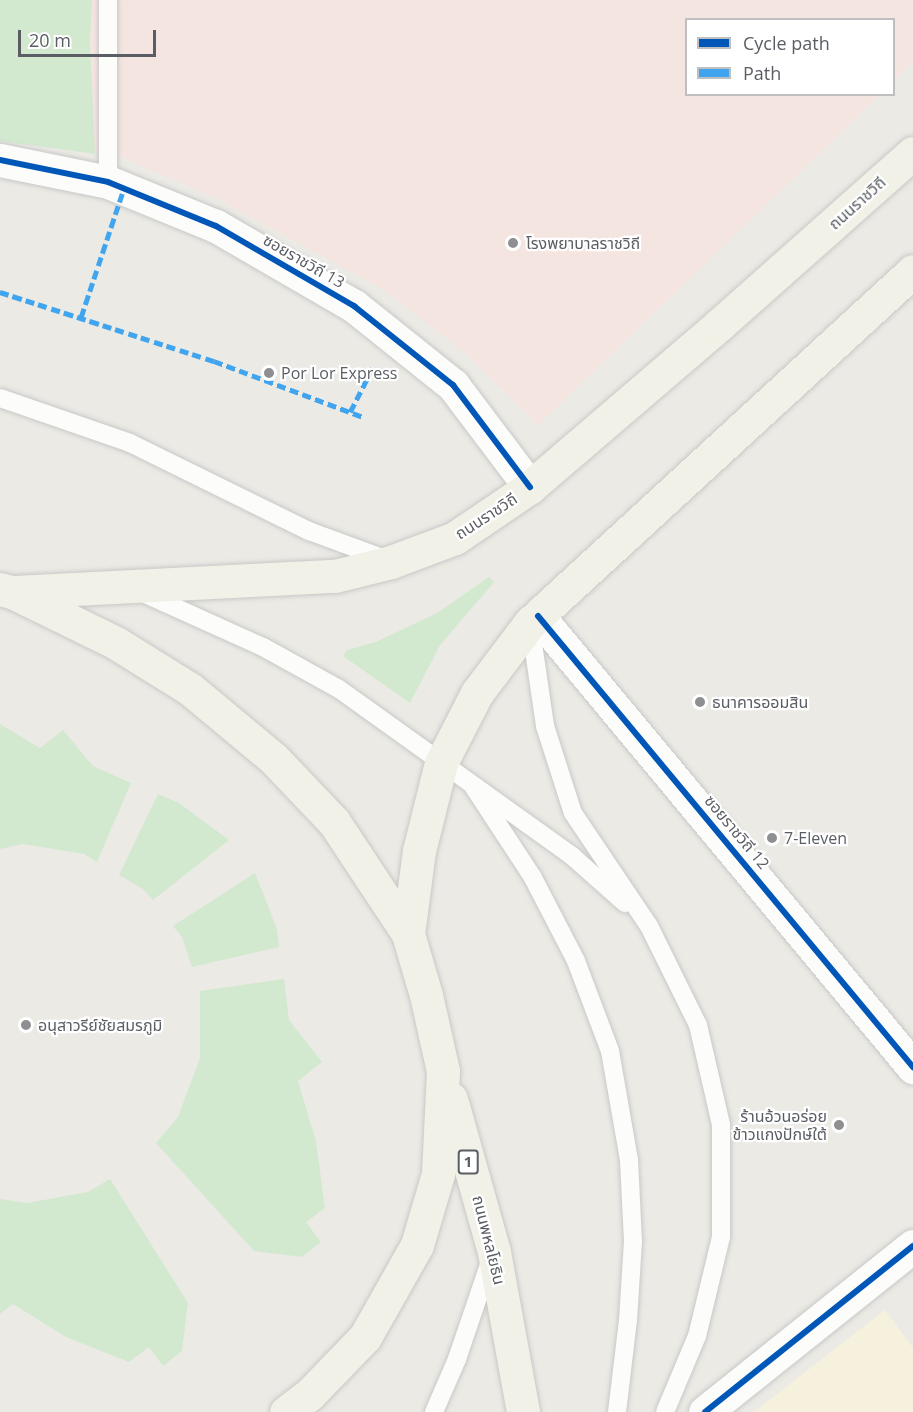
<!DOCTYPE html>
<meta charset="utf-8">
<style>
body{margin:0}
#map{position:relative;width:913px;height:1412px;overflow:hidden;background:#ebeae5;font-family:"Open Sans","Noto Sans Thai",sans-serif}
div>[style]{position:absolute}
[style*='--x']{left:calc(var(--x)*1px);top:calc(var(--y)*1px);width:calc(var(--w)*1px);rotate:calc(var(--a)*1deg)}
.commercial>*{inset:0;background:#f6f1dd}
.medical>*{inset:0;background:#f5e5e1}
.green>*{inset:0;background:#d2e9d0}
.roads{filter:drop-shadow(0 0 2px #c8c8c7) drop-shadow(0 0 2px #c8c8c7)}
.service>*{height:18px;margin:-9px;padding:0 9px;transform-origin:9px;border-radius:9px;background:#fcfcfb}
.minor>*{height:33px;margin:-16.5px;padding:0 16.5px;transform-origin:16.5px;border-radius:16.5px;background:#fcfcfb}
.primary>*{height:33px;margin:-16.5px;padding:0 16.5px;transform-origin:16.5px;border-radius:16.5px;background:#f2f1e7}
.quiet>*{height:4.5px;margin-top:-2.25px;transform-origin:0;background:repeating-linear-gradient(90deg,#40a5ee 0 9px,transparent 0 13.5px)}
.cycleway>*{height:6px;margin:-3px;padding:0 3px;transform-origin:3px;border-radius:3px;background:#0057b8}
.dots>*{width:16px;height:16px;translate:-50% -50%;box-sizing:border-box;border:3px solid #fff;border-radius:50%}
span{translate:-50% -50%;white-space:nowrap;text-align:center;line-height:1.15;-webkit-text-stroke:4.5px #fff;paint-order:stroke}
.shield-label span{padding:2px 4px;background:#fff;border:2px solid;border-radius:4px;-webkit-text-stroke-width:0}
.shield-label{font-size:15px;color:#5a5e64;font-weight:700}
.street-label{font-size:16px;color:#5a5e64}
.poi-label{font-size:16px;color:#5a5e64}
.left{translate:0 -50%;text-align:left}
.right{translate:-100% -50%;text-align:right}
.legend{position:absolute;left:685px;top:18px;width:210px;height:78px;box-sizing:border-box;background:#fff;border:2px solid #bdbfc1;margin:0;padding:8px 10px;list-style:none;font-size:18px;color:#5a5e64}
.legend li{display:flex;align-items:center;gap:12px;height:30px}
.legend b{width:30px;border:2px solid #bdbfc1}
.scale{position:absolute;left:18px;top:30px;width:138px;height:27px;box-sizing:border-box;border:3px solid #5a5e64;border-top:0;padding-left:8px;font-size:18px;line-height:21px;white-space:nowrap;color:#5a5e64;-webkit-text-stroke:4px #fff;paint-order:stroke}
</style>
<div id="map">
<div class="commercial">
<div style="clip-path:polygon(885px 1310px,913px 1348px,913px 1412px,754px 1412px)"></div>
</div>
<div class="medical">
<div style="clip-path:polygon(0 0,913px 0,913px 62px,894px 81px,894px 20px,686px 20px,686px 94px,880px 95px,538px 425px,464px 352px,381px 288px,218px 199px,110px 152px,0 139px)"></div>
</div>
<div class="green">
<div style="clip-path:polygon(0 0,92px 0,90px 43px,95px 154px,0 141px)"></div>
<div style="clip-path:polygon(489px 577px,494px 582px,440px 645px,410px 703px,343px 656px,347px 650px,376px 642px,437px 613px)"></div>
<div style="clip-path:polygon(0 724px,40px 748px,63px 730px,93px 766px,131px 783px,97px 862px,84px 854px,23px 844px,0 849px)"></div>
<div style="clip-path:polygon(158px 794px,179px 803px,229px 840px,153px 900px,143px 889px,119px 875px)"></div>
<div style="clip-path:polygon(255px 873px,277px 929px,279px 947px,192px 967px,182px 937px,173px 926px)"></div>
<div style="clip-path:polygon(284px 979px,289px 1020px,322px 1062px,298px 1081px,316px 1141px,325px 1208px,306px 1222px,321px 1242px,302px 1257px,254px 1251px,156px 1143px,178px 1117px,200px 1058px,200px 991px)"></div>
<div style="clip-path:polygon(110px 1179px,188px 1303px,182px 1351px,163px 1366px,149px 1347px,129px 1362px,66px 1337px,13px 1304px,0 1314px,0 1199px,27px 1203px,88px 1192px)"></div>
</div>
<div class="roads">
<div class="service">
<div style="--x:108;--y:0;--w:182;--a:90"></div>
<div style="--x:0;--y:398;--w:138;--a:19.1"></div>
<div style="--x:130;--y:443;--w:199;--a:26.2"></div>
<div style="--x:309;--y:531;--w:84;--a:20.2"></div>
<div style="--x:141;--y:592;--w:134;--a:24.3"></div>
<div style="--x:263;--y:647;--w:87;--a:28.9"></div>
<div style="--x:339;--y:689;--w:287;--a:35.6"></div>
<div style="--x:572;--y:856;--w:71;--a:41.6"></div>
<div style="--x:530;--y:623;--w:104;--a:81.7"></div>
<div style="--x:545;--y:726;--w:91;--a:72.2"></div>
<div style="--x:573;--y:813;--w:136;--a:56.1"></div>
<div style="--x:649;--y:926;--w:110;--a:63.7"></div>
<div style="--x:698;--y:1025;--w:103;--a:77"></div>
<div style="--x:721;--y:1125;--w:112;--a:90"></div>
<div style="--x:721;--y:1237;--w:102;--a:103.6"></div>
<div style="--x:697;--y:1336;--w:82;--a:112.8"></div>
<div style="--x:473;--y:786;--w:108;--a:56.8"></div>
<div style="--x:532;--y:876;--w:96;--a:62.6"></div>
<div style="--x:576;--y:961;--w:96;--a:69.3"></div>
<div style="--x:610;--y:1051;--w:111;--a:80.1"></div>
<div style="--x:629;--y:1160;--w:81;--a:87.2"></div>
<div style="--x:633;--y:1241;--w:79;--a:93.6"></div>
<div style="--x:628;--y:1320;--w:93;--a:96.8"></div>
<div style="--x:434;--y:1412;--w:58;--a:-66.5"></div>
<div style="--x:457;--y:1359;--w:102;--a:-71.2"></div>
</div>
<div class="minor">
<div style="--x:0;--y:160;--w:110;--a:11.5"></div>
<div style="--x:108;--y:182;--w:117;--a:22.2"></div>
<div style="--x:216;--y:226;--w:160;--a:30.1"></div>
<div style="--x:354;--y:306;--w:127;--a:38.6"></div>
<div style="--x:453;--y:385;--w:128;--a:53"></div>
<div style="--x:538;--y:616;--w:587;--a:50.26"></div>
<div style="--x:705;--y:1412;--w:266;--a:-38.6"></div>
</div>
<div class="primary">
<div style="--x:0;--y:589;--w:12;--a:14"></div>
<div style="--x:12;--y:592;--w:116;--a:26.1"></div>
<div style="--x:116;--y:643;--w:87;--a:31.9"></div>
<div style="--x:190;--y:689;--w:109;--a:39.8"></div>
<div style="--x:274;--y:759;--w:87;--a:46.4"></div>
<div style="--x:334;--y:822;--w:134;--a:56.5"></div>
<div style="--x:408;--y:934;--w:64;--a:73.6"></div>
<div style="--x:426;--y:995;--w:78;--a:77.4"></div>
<div style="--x:443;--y:1071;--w:103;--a:92.8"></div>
<div style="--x:438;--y:1174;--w:74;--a:106.5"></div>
<div style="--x:417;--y:1245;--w:106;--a:119.5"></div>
<div style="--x:365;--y:1337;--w:79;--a:134"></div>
<div style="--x:310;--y:1394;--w:30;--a:143"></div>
<div style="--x:15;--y:592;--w:320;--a:-2.9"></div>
<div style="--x:335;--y:576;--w:58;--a:-14"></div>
<div style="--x:391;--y:562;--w:68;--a:-20.6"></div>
<div style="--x:455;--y:538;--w:91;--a:-34.2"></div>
<div style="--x:530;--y:487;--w:249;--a:-40.6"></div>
<div style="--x:719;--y:325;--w:259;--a:-41.6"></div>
<div style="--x:408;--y:934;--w:84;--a:-82.5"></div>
<div style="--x:419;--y:851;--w:91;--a:-76"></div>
<div style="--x:441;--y:763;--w:79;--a:-62.8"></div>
<div style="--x:477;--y:693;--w:88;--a:-52.9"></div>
<div style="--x:530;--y:623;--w:520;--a:-42.58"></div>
<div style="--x:451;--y:1099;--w:159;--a:74.3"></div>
<div style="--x:494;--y:1252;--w:163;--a:79.7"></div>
</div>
</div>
<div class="quiet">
<div style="--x:0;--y:292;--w:225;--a:17.9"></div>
<div style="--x:214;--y:361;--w:159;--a:20.6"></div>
<div style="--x:81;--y:317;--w:136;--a:-71.6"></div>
<div style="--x:350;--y:412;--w:53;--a:-62.9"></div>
</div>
<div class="cycleway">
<div style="--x:0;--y:160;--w:110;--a:11.5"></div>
<div style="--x:108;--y:182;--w:117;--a:22.2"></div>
<div style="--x:216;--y:226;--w:160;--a:30.1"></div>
<div style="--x:354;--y:306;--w:127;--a:38.6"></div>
<div style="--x:453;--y:385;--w:128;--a:53"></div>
<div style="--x:538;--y:616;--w:587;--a:50.26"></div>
<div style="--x:705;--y:1412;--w:266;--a:-38.6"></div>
</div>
<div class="dots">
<div style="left:513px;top:243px;background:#8d8f91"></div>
<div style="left:269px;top:373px;background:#8d8f91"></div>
<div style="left:700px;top:702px;background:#8d8f91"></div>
<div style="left:772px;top:838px;background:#8d8f91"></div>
<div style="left:26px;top:1025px;background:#8d8f91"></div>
<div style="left:839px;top:1125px;background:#8d8f91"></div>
</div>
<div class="shield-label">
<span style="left:468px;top:1162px">1</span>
</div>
<div class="street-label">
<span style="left:857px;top:203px;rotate:-42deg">ถนนราชวิถี</span>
<span style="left:304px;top:261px;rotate:30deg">ซอยราชวิถี 13</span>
<span style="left:486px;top:516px;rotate:-33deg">ถนนราชวิถี</span>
<span style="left:737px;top:832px;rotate:50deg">ซอยราชวิถี 12</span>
<span style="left:489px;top:1240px;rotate:76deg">ถนนพหลโยธิน</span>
</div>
<div class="poi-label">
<span class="left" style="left:526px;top:243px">โรงพยาบาลราชวิถี</span>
<span class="left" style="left:281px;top:373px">Por Lor Express</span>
<span class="left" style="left:712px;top:702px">ธนาคารออมสิน</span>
<span class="left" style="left:784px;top:838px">7-Eleven</span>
<span class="left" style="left:38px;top:1025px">อนุสาวรีย์ชัยสมรภูมิ</span>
<span class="right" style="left:827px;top:1125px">ร้านอ้วนอร่อย<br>ข้าวแกงปักษ์ใต้</span>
</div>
<ul class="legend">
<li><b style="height:8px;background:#0057b8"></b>Cycle path</li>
<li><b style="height:8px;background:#40a5ee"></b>Path</li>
</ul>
<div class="scale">20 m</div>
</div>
